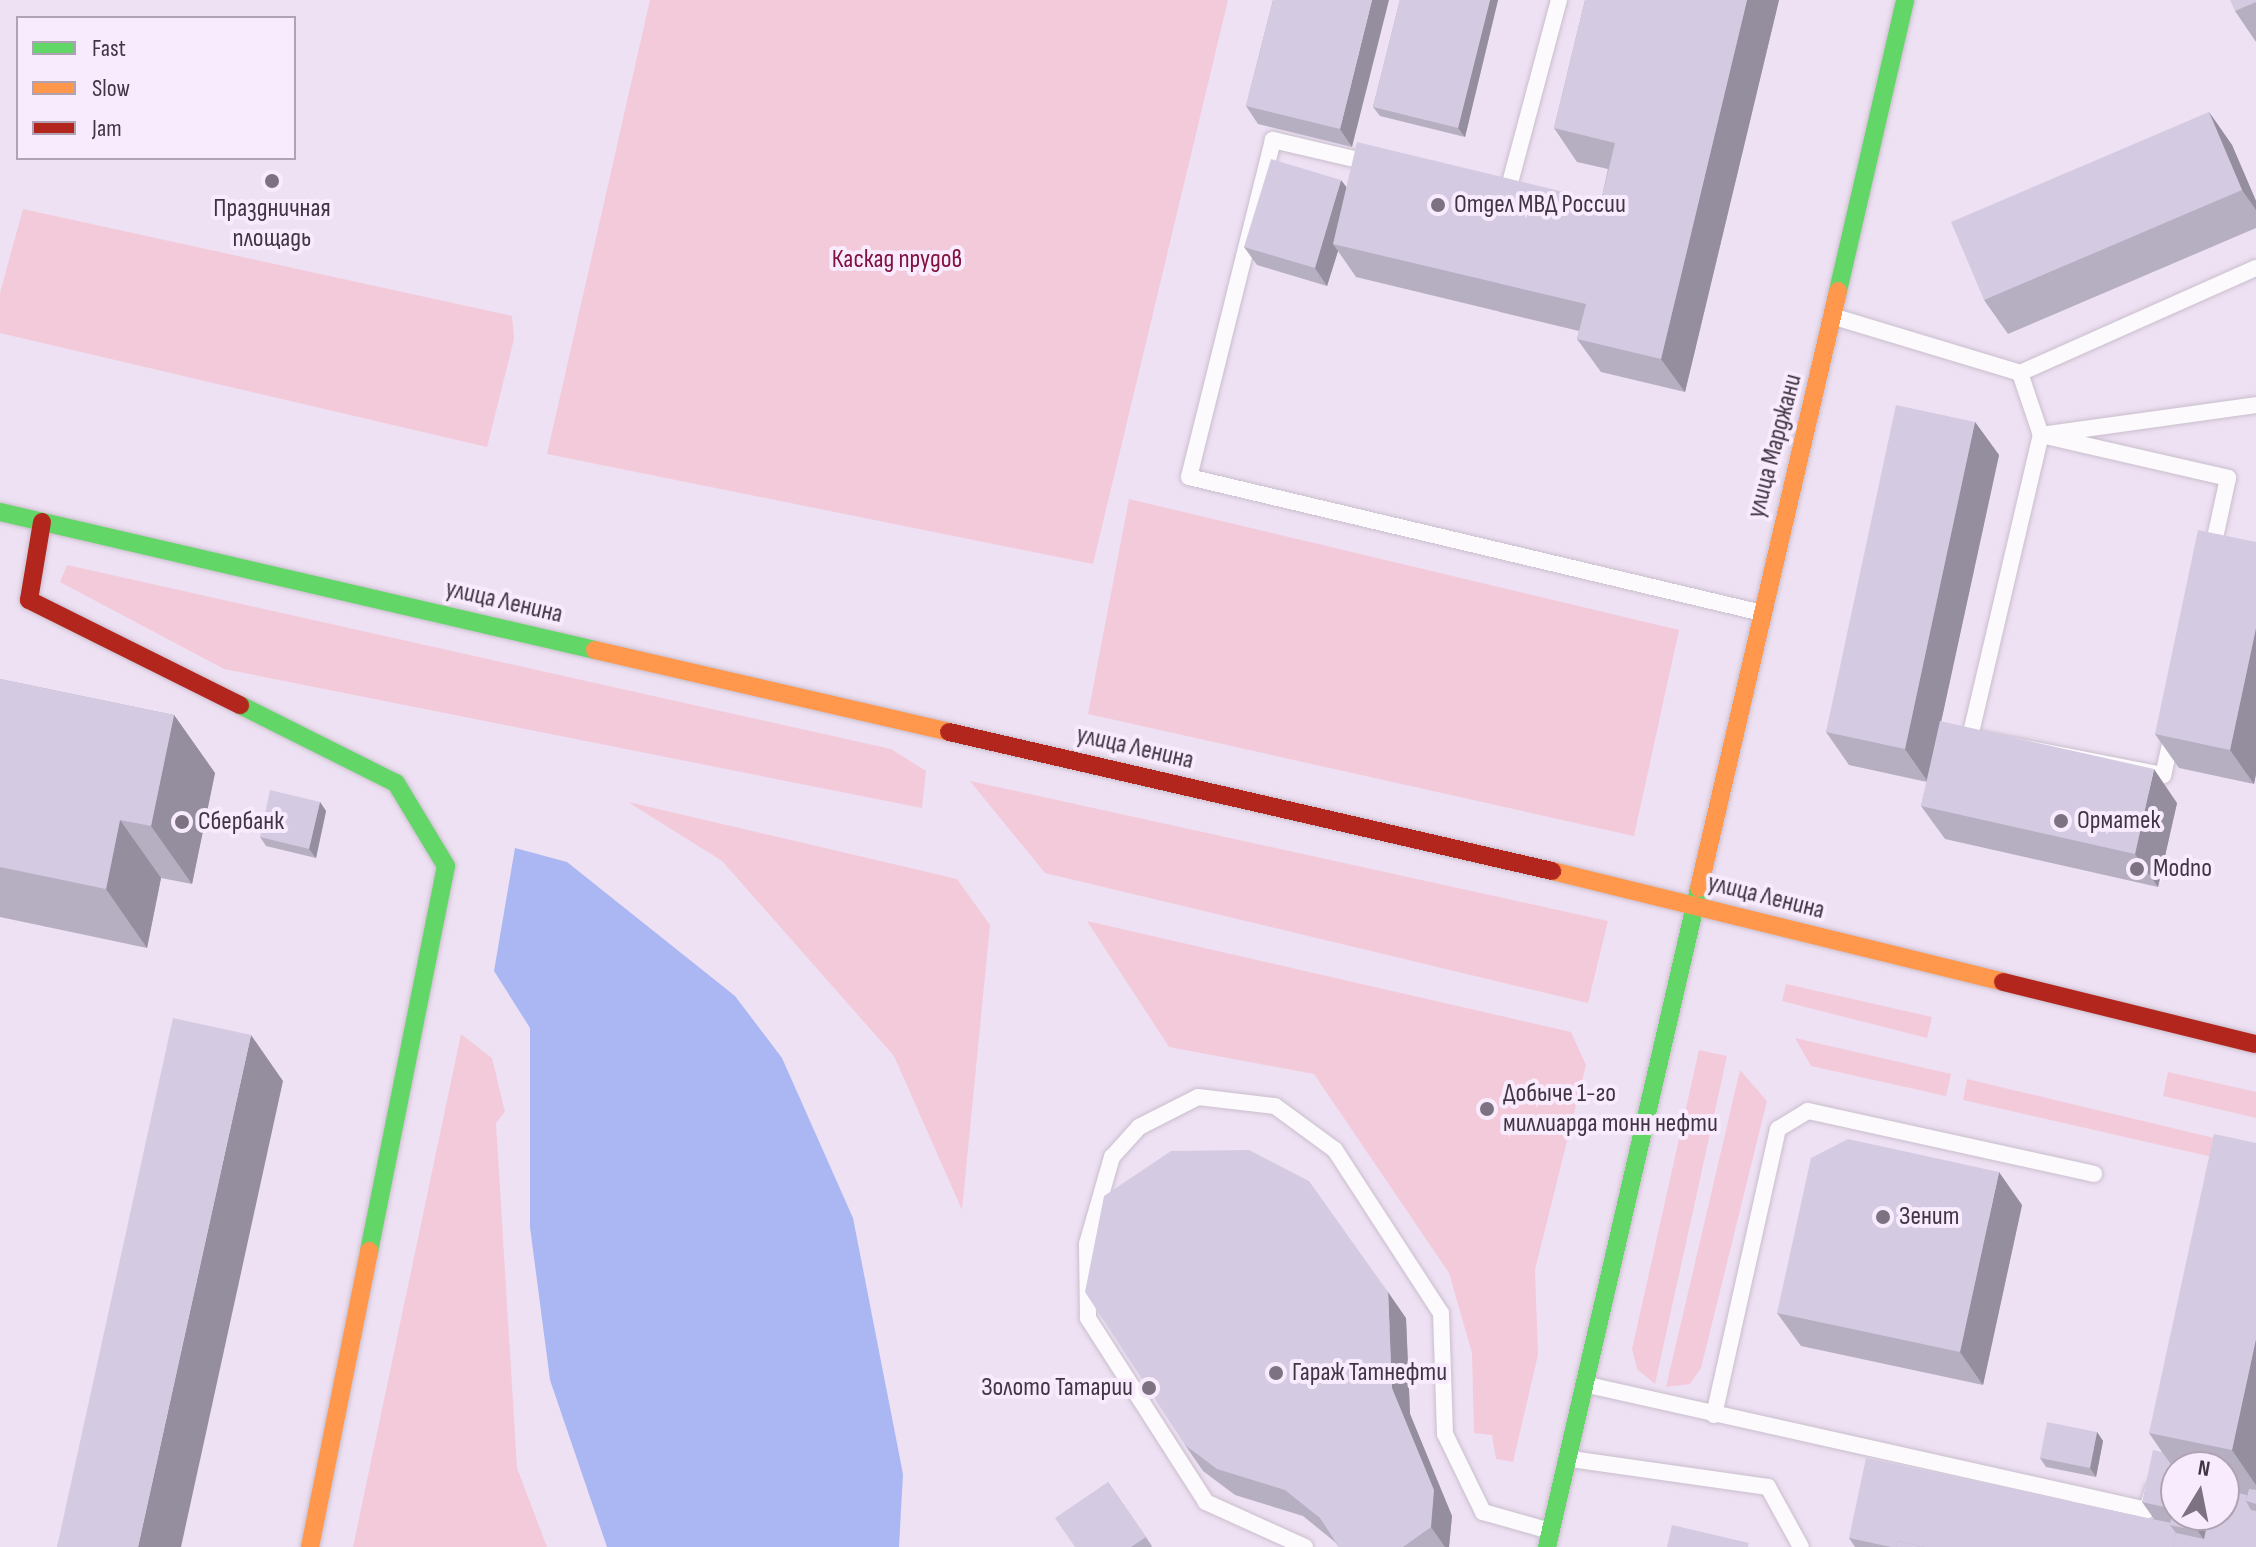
<!DOCTYPE html>
<meta charset="utf-8">
<style>
body{margin:0}
#map{position:relative;width:2256px;height:1547px;overflow:hidden;background:#eee1f3;font-family:"Sofia Sans Condensed",sans-serif}
div>[style]{position:absolute}
[style*='--x']{left:calc(var(--x)*1px);top:calc(var(--y)*1px);width:calc(var(--w)*1px);rotate:calc(var(--a)*1deg)}
.green>*{inset:0;background:#f3cada}
.water>*{inset:0;background:#aab7f2}
.roads{filter:drop-shadow(0 0 2px #c9becd) drop-shadow(0 0 2px #c9becd)}
.lane>*{height:16px;margin:-8px;padding:0 8px;transform-origin:8px;border-radius:8px;background:#fcfafd}
.fast>*{height:18px;margin:-9px;padding:0 9px;transform-origin:9px;border-radius:9px;background:#63d668}
.slow>*{height:18px;margin:-9px;padding:0 9px;transform-origin:9px;border-radius:9px;background:#ff974d}
.jam>*{height:18px;margin:-9px;padding:0 9px;transform-origin:9px;border-radius:9px;background:#b3261e}
.wall>*{inset:0;background:#b6afc2}
.shaded-wall>*{inset:0;background:#948e9e}
.building>*{inset:0;background:#d4cbe2}
.dots>*{width:22px;height:22px;translate:-50% -50%;box-sizing:border-box;border:4px solid #f9ebfe;border-radius:50%}
span{translate:-50% -50%;white-space:nowrap;text-align:center;line-height:1.15;-webkit-text-stroke:8px #f9ebfe;paint-order:stroke}
.poi-label{font-size:26px;color:#403643}
.left{translate:0 -50%;text-align:left}
.right{translate:-100% -50%;text-align:right}
.park-label{font-size:26px;color:#81123e}
.street-label{font-size:26px;color:#403643}
.legend{position:absolute;left:16px;top:16px;width:280px;height:144px;box-sizing:border-box;background:#f9ebfe;border:2px solid #afa3b3;margin:0;padding:10px 14px;list-style:none;font-size:24px;color:#403643}
.legend li{display:flex;align-items:center;gap:16px;height:40px}
.legend b{width:40px;border:2px solid #afa3b3}
.north{position:absolute;left:2160px;top:1451px;width:80px;height:80px;box-sizing:border-box;background:#f9ebfe;border:2px solid #afa3b3;border-radius:50%;rotate:10deg;font-size:22px;font-weight:700;line-height:32px;text-align:center;color:#403643}
.north::after{content:'';display:block;margin:auto;width:28px;height:36px;background:#7d7281;clip-path:polygon(50% 0,100% 100%,50% 72%,0 100%)}
</style>
<div id="map">
<div class="green">
<div style="clip-path:polygon(650px 0,1228px 0,1093px 564px,547px 454px)"></div>
<div style="clip-path:polygon(23px 209px,512px 316px,514px 339px,487px 447px,0 333px,0 293px)"></div>
<div style="clip-path:polygon(1129px 499px,1679px 630px,1634px 836px,1088px 714px)"></div>
<div style="clip-path:polygon(67px 565px,891px 749px,926px 771px,922px 808px,224px 669px,60px 582px)"></div>
<div style="clip-path:polygon(970px 781px,1608px 921px,1588px 1003px,1045px 873px)"></div>
<div style="clip-path:polygon(628px 802px,957px 879px,990px 925px,962px 1210px,894px 1056px,722px 861px)"></div>
<div style="clip-path:polygon(1087px 921px,1571px 1032px,1586px 1065px,1535px 1270px,1538px 1355px,1513px 1462px,1496px 1459px,1492px 1435px,1474px 1433px,1472px 1353px,1449px 1273px,1314px 1074px,1169px 1047px)"></div>
<div style="clip-path:polygon(1786px 984px,1932px 1017px,1927px 1038px,1782px 1001px)"></div>
<div style="clip-path:polygon(461px 1034px,492px 1058px,505px 1112px,496px 1123px,517px 1468px,547px 1547px,353px 1547px)"></div>
<div style="clip-path:polygon(1795px 1038px,1951px 1074px,1946px 1096px,1811px 1066px)"></div>
<div style="clip-path:polygon(1699px 1050px,1727px 1056px,1655px 1384px,1637px 1369px,1632px 1349px)"></div>
<div style="clip-path:polygon(1740px 1070px,1767px 1101px,1701px 1368px,1690px 1384px,1666px 1387px)"></div>
<div style="clip-path:polygon(2168px 1072px,2256px 1092px,2256px 1118px,2163px 1096px)"></div>
<div style="clip-path:polygon(1967px 1079px,2256px 1148px,2256px 1167px,1963px 1100px)"></div>
</div>
<div class="water">
<div style="clip-path:polygon(515px 848px,567px 862px,735px 996px,782px 1058px,853px 1218px,903px 1474px,899px 1547px,607px 1547px,550px 1380px,530px 1227px,530px 1028px,494px 971px)"></div>
</div>
<div class="roads">
<div class="lane">
<div style="--x:1371;--y:163;--w:101;--a:-166.8"></div>
<div style="--x:1273;--y:140;--w:347;--a:104"></div>
<div style="--x:1189;--y:477;--w:585;--a:13.35"></div>
<div style="--x:1507;--y:194;--w:201;--a:-75"></div>
<div style="--x:1835;--y:317;--w:193;--a:16.8"></div>
<div style="--x:2020;--y:373;--w:258;--a:-24"></div>
<div style="--x:2020;--y:373;--w:65;--a:71.3"></div>
<div style="--x:2041;--y:435;--w:217;--a:-7.9"></div>
<div style="--x:2041;--y:435;--w:192;--a:12.9"></div>
<div style="--x:2228;--y:478;--w:304;--a:102.3"></div>
<div style="--x:2163;--y:775;--w:197;--a:-168.9"></div>
<div style="--x:1970;--y:737;--w:310;--a:-76.8"></div>
<div style="--x:1588;--y:1385;--w:573;--a:12.6"></div>
<div style="--x:2147;--y:1510;--w:22;--a:-74"></div>
<div style="--x:1714;--y:1415;--w:293;--a:-77.4"></div>
<div style="--x:1778;--y:1129;--w:35;--a:-31"></div>
<div style="--x:1808;--y:1111;--w:293;--a:12.4"></div>
<div style="--x:1571;--y:1459;--w:199;--a:8.1"></div>
<div style="--x:1768;--y:1487;--w:68;--a:61.2"></div>
<div style="--x:1305;--y:1547;--w:109;--a:-155.6"></div>
<div style="--x:1206;--y:1502;--w:219;--a:-122.7"></div>
<div style="--x:1088;--y:1318;--w:74;--a:-90.8"></div>
<div style="--x:1087;--y:1244;--w:91;--a:-74"></div>
<div style="--x:1112;--y:1157;--w:40;--a:-48"></div>
<div style="--x:1139;--y:1127;--w:66;--a:-27"></div>
<div style="--x:1198;--y:1097;--w:78;--a:6.7"></div>
<div style="--x:1275;--y:1106;--w:74;--a:36.3"></div>
<div style="--x:1335;--y:1150;--w:194;--a:57"></div>
<div style="--x:1441;--y:1313;--w:121;--a:88.1"></div>
<div style="--x:1445;--y:1434;--w:87;--a:64"></div>
<div style="--x:1483;--y:1512;--w:70;--a:15.8"></div>
</div>
<div class="fast">
<div style="--x:1838;--y:291;--w:299;--a:-77"></div>
<div style="--x:0;--y:512;--w:611;--a:13.06"></div>
<div style="--x:240;--y:705;--w:174;--a:26.6"></div>
<div style="--x:396;--y:783;--w:97;--a:58.9"></div>
<div style="--x:446;--y:866;--w:393;--a:101.3"></div>
<div style="--x:1547;--y:1547;--w:676;--a:-77.01"></div>
</div>
<div class="slow">
<div style="--x:595;--y:650;--w:363;--a:13"></div>
<div style="--x:1552;--y:871;--w:464;--a:13.8"></div>
<div style="--x:1699;--y:888;--w:613;--a:-76.89"></div>
<div style="--x:310;--y:1547;--w:302;--a:-78.7"></div>
</div>
<div class="jam">
<div style="--x:42;--y:522;--w:79;--a:99.5"></div>
<div style="--x:29;--y:600;--w:236;--a:26.5"></div>
<div style="--x:949;--y:732;--w:619;--a:12.98"></div>
<div style="--x:2003;--y:982;--w:260;--a:13.8"></div>
</div>
</div>
<div class="wall">
<div style="clip-path:polygon(1273px 0,1352px 147px,1258px 124px,1246px 106px)"></div>
<div style="clip-path:polygon(1400px 0,1498px 0,1465px 137px,1380px 116px,1373px 107px)"></div>
<div style="clip-path:polygon(1585px 0,1779px 0,1685px 392px,1601px 372px,1577px 339px,1579px 331px,1356px 277px,1338px 251px,1327px 286px,1257px 265px,1244px 247px,1346px 187px,1601px 201px,1608px 169px,1577px 162px,1554px 128px)"></div>
<div style="clip-path:polygon(2256px 0,2256px 42px,2235px 11px)"></div>
<div style="clip-path:polygon(2209px 112px,2232px 145px,2256px 201px,2256px 228px,2008px 334px,1984px 300px)"></div>
<div style="clip-path:polygon(1975px 422px,1999px 455px,1941px 722px,2177px 803px,2158px 887px,1945px 839px,1921px 806px,1927px 782px,1849px 765px,1826px 732px)"></div>
<div style="clip-path:polygon(2256px 542px,2256px 774px,2254px 784px,2179px 768px,2155px 734px)"></div>
<div style="clip-path:polygon(0 679px,174px 715px,215px 773px,192px 884px,161px 878px,147px 948px,0 917px)"></div>
<div style="clip-path:polygon(320px 802px,326px 811px,316px 858px,266px 846px,260px 837px)"></div>
<div style="clip-path:polygon(evenodd,2256px 1143px,2256px 1547px,1855px 1547px,1849px 1538px,2154px 1519px,2142px 1502px,2162px 1452px,2149px 1433px,2256px 1143px,2176px 1467px,2224px 1467px,2224px 1515px,2176px 1515px,2176px 1467px)"></div>
<div style="clip-path:polygon(2022px 1205px,1983px 1385px,1801px 1346px,1777px 1313px)"></div>
<div style="clip-path:polygon(1406px 1318px,1410px 1414px,1452px 1516px,1449px 1547px,1339px 1547px,1335px 1542px,1303px 1516px,1235px 1495px,1203px 1471px,1185px 1445px)"></div>
<div style="clip-path:polygon(2097px 1432px,2103px 1441px,2096px 1477px,2046px 1467px,2040px 1458px)"></div>
<div style="clip-path:polygon(1108px 1482px,1152px 1546px,1151px 1547px,1075px 1547px)"></div>
</div>
<div class="shaded-wall">
<div style="clip-path:polygon(1372px 0,1389px 0,1352px 147px,1340px 129px)"></div>
<div style="clip-path:polygon(1490px 0,1498px 0,1465px 137px,1458px 128px)"></div>
<div style="clip-path:polygon(1747px 0,1779px 0,1685px 392px,1661px 359px)"></div>
<div style="clip-path:polygon(2209px 112px,2232px 145px,2256px 201px,2256px 210px,2242px 190px)"></div>
<div style="clip-path:polygon(1341px 180px,1354px 197px,1333px 244px,1338px 251px,1327px 286px,1315px 268px)"></div>
<div style="clip-path:polygon(1975px 422px,1999px 455px,1928px 782px,1905px 749px)"></div>
<div style="clip-path:polygon(2256px 628px,2256px 774px,2254px 784px,2230px 750px)"></div>
<div style="clip-path:polygon(174px 715px,215px 773px,192px 884px,151px 826px)"></div>
<div style="clip-path:polygon(2154px 769px,2177px 803px,2158px 887px,2135px 854px)"></div>
<div style="clip-path:polygon(320px 802px,326px 811px,316px 858px,309px 849px)"></div>
<div style="clip-path:polygon(120px 820px,161px 878px,147px 948px,106px 889px)"></div>
<div style="clip-path:polygon(251px 1035px,283px 1081px,181px 1547px,138px 1547px)"></div>
<div style="clip-path:polygon(1999px 1172px,2022px 1205px,1983px 1385px,1960px 1352px)"></div>
<div style="clip-path:polygon(1388px 1292px,1406px 1318px,1410px 1414px,1452px 1516px,1449px 1547px,1445px 1547px,1431px 1527px,1392px 1388px)"></div>
<div style="clip-path:polygon(2256px 1339px,2256px 1485px,2232px 1450px)"></div>
<div style="clip-path:polygon(2097px 1432px,2103px 1441px,2096px 1477px,2090px 1468px)"></div>
<div style="clip-path:polygon(2201px 1515px,2224px 1515px,2209px 1547px,2198px 1531px)"></div>
</div>
<div class="building">
<div style="clip-path:polygon(1273px 0,1372px 0,1340px 129px,1246px 106px)"></div>
<div style="clip-path:polygon(1400px 0,1490px 0,1458px 128px,1373px 107px)"></div>
<div style="clip-path:polygon(1585px 0,1747px 0,1661px 359px,1577px 339px,1586px 304px,1333px 244px,1357px 142px,1601px 201px,1615px 143px,1554px 128px)"></div>
<div style="clip-path:polygon(2230px 0,2256px 0,2256px 2px,2235px 11px)"></div>
<div style="clip-path:polygon(2209px 112px,2242px 190px,1984px 300px,1951px 222px)"></div>
<div style="clip-path:polygon(1271px 159px,1341px 180px,1315px 268px,1244px 247px)"></div>
<div style="clip-path:polygon(1896px 405px,1975px 422px,1905px 749px,1826px 732px)"></div>
<div style="clip-path:polygon(2198px 530px,2256px 542px,2256px 628px,2230px 750px,2155px 734px)"></div>
<div style="clip-path:polygon(0 679px,174px 715px,151px 826px,120px 820px,106px 889px,0 867px)"></div>
<div style="clip-path:polygon(1940px 721px,2154px 769px,2135px 854px,1921px 806px)"></div>
<div style="clip-path:polygon(270px 790px,320px 802px,309px 849px,260px 837px)"></div>
<div style="clip-path:polygon(173px 1018px,251px 1035px,138px 1547px,57px 1547px)"></div>
<div style="clip-path:polygon(2214px 1134px,2256px 1143px,2256px 1339px,2232px 1450px,2149px 1433px)"></div>
<div style="clip-path:polygon(1848px 1139px,1999px 1172px,1960px 1352px,1777px 1313px,1811px 1158px)"></div>
<div style="clip-path:polygon(1249px 1150px,1309px 1181px,1388px 1292px,1392px 1388px,1434px 1490px,1431px 1527px,1403px 1547px,1339px 1547px,1320px 1518px,1285px 1490px,1217px 1469px,1185px 1445px,1085px 1292px,1104px 1196px,1171px 1151px)"></div>
<div style="clip-path:polygon(2047px 1422px,2097px 1432px,2090px 1468px,2040px 1458px)"></div>
<div style="clip-path:polygon(2153px 1450px,2162px 1452px,2176px 1471px,2176px 1515px,2201px 1515px,2198px 1531px,2170px 1525px,2173px 1509px,2142px 1502px)"></div>
<div style="clip-path:polygon(1866px 1458px,2171px 1523px,2170px 1525px,2176px 1533px,2173px 1547px,1925px 1547px,1897px 1541px,1896px 1547px,1891px 1547px,1849px 1538px)"></div>
<div style="clip-path:polygon(1108px 1482px,1146px 1537px,1131px 1547px,1075px 1547px,1055px 1518px)"></div>
<div style="clip-path:polygon(2249px 1489px,2256px 1490px,2256px 1504px,2246px 1501px)"></div>
<div style="clip-path:polygon(2224px 1490px,2247px 1495px,2246px 1501px,2251px 1510px,2256px 1511px,2256px 1547px,2173px 1547px,2176px 1533px,2204px 1539px,2209px 1515px,2224px 1515px)"></div>
<div style="clip-path:polygon(1672px 1525px,1749px 1543px,1748px 1547px,1667px 1547px)"></div>
<div style="clip-path:polygon(1897px 1541px,1925px 1547px,1896px 1547px)"></div>
</div>
<div class="dots">
<div style="left:272px;top:181px;background:#7d7281"></div>
<div style="left:1438px;top:205px;background:#7d7281"></div>
<div style="left:2061px;top:821px;background:#7d7281"></div>
<div style="left:182px;top:822px;background:#7d7281"></div>
<div style="left:2137px;top:869px;background:#7d7281"></div>
<div style="left:1487px;top:1109px;background:#7d7281"></div>
<div style="left:1883px;top:1217px;background:#7d7281"></div>
<div style="left:1276px;top:1373px;background:#7d7281"></div>
<div style="left:1149px;top:1388px;background:#7d7281"></div>
</div>
<div class="poi-label">
<span class="left" style="left:1454px;top:205px">Отдел МВД России</span>
<span style="left:272px;top:224px">Праздничная<br>площадь</span>
<span class="left" style="left:2077px;top:821px">Орматек</span>
<span class="left" style="left:198px;top:822px">Сбербанк</span>
<span class="left" style="left:2153px;top:869px">Modno</span>
<span class="left" style="left:1503px;top:1109px">Добыче 1-го<br>миллиарда тонн нефти</span>
<span class="left" style="left:1899px;top:1217px">Зенит</span>
<span class="left" style="left:1292px;top:1373px">Гараж Татнефти</span>
<span class="right" style="left:1133px;top:1388px">Золото Татарии</span>
</div>
<div class="park-label">
<span style="left:897px;top:260px">Каскад прудов</span>
</div>
<div class="street-label">
<span style="left:1775px;top:446px;rotate:-75deg">улица Марджани</span>
<span style="left:504px;top:602px;rotate:13deg">улица Ленина</span>
<span style="left:1135px;top:748px;rotate:13deg">улица Ленина</span>
<span style="left:1766px;top:897px;rotate:14deg">улица Ленина</span>
</div>
<ul class="legend">
<li><b style="height:10px;background:#63d668"></b>Fast</li>
<li><b style="height:10px;background:#ff974d"></b>Slow</li>
<li><b style="height:10px;background:#b3261e"></b>Jam</li>
</ul>
<div class="north">N</div>
</div>
